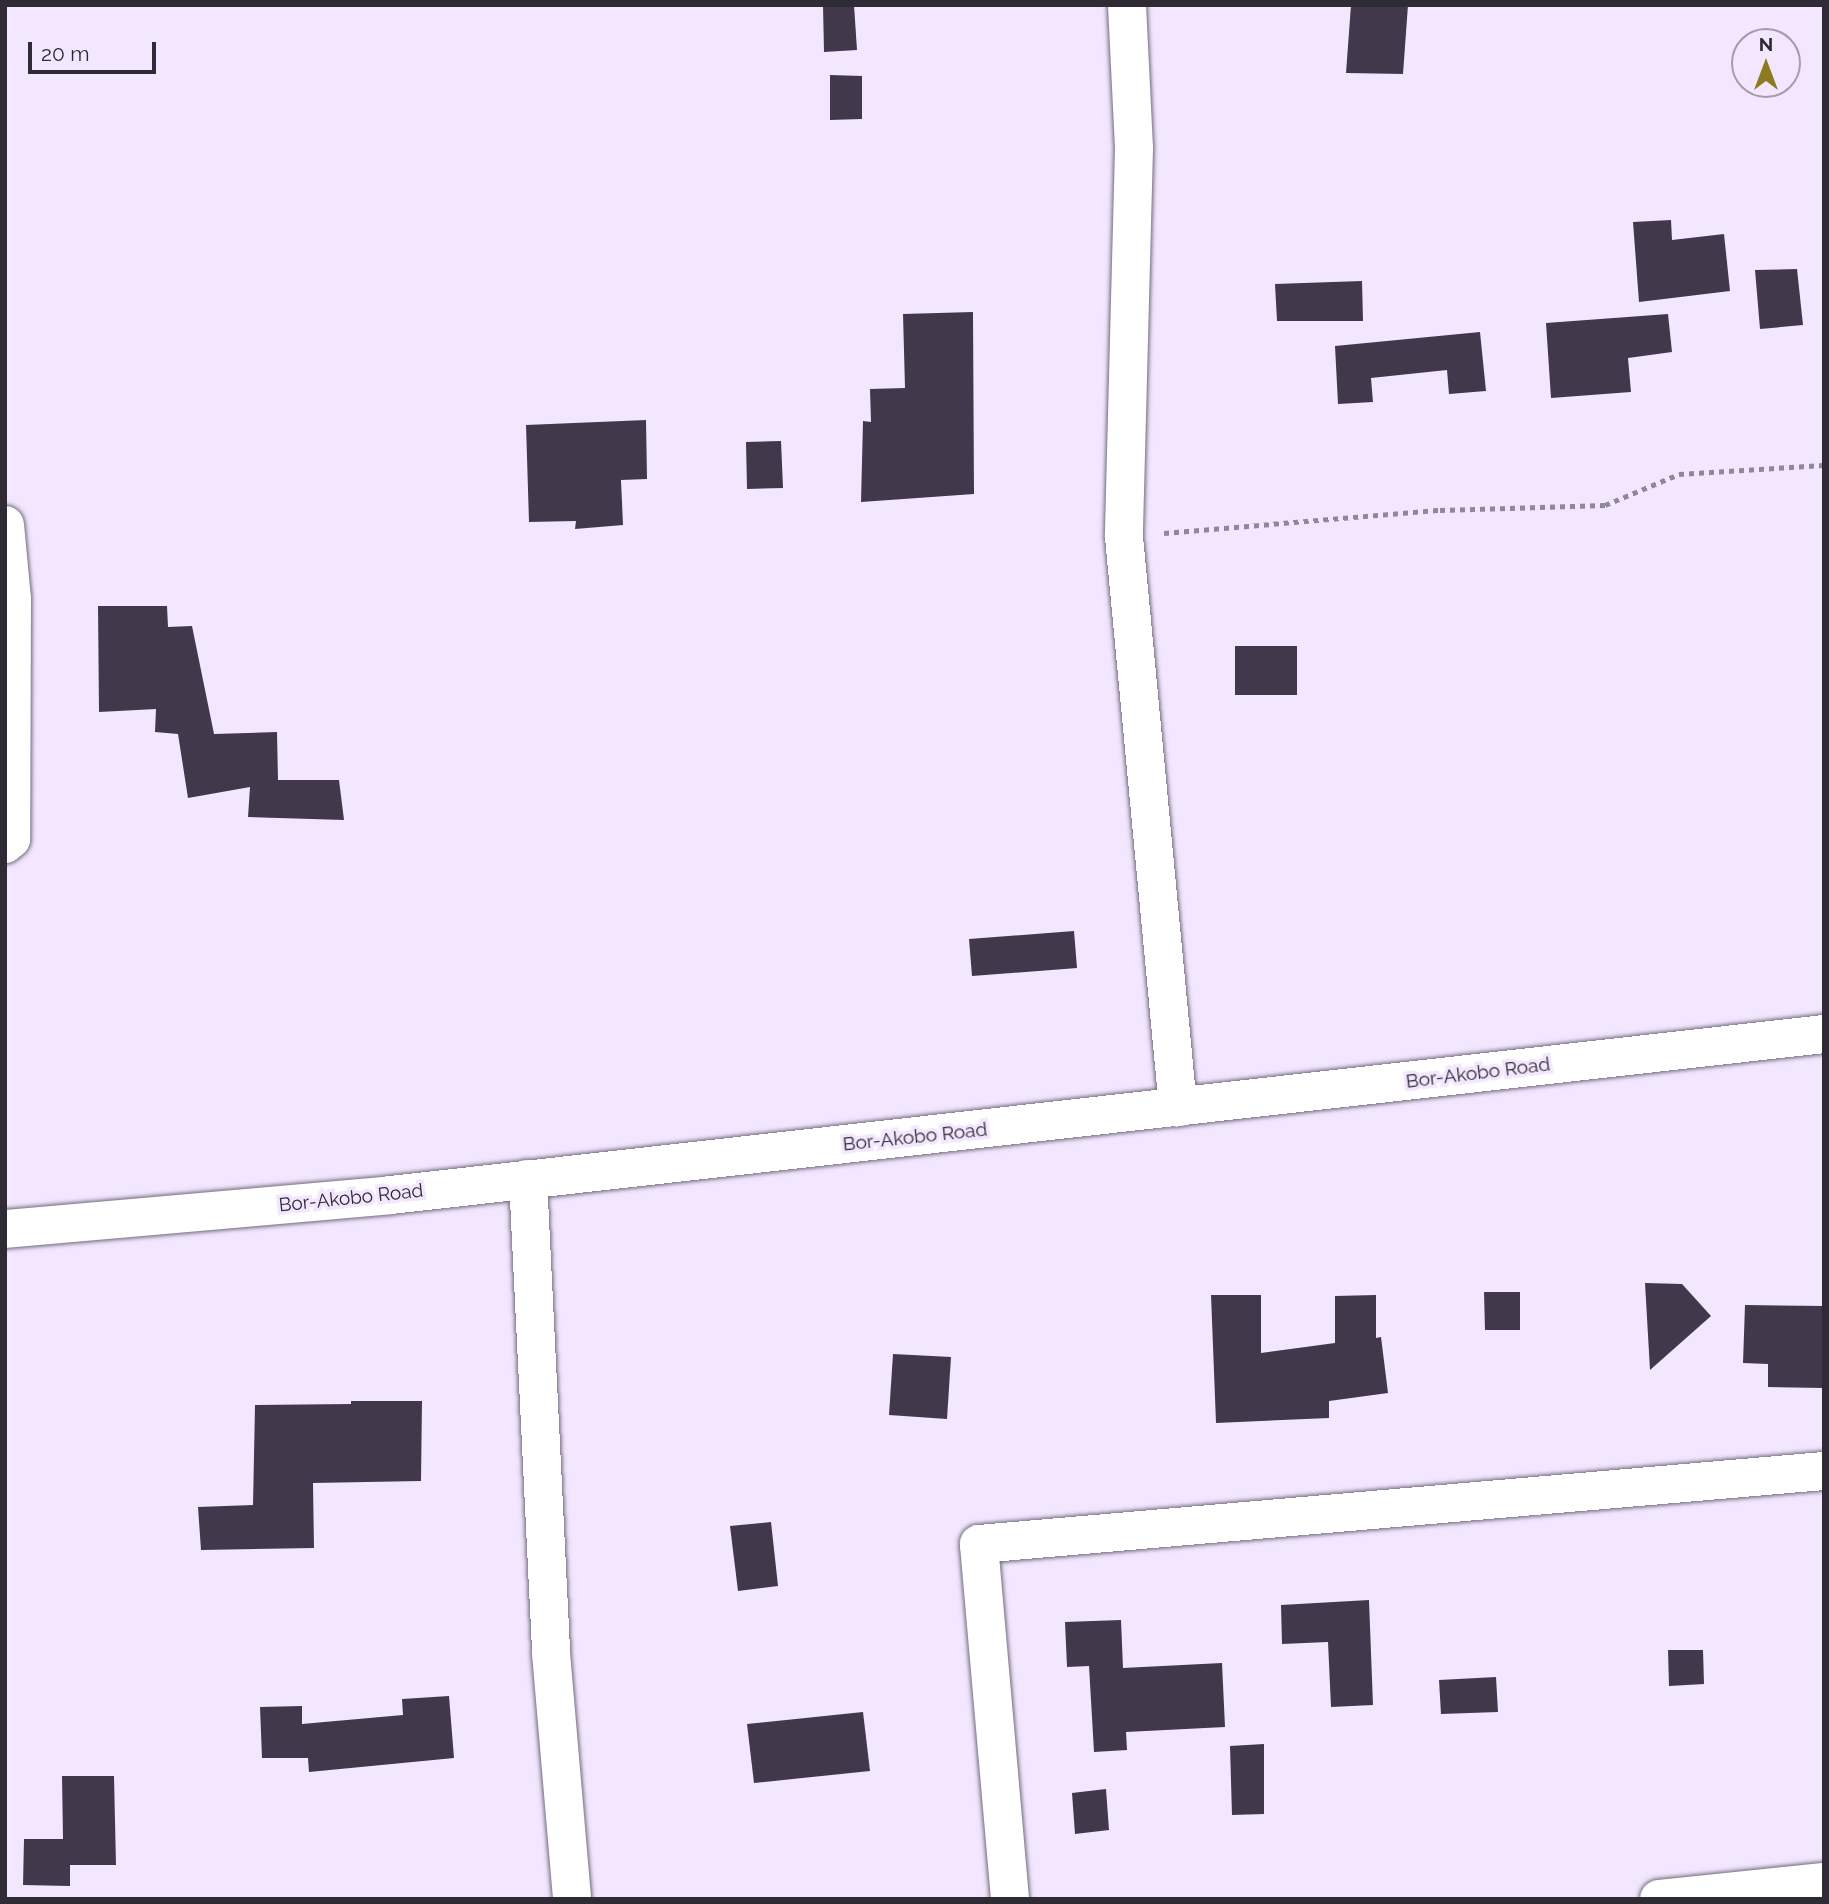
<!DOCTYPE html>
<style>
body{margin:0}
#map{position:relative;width:1829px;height:1904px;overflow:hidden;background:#f2e7fe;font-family:Raleway,sans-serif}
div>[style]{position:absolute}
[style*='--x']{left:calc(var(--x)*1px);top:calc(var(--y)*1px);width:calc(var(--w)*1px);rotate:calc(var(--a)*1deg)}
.building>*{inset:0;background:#41394b}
.path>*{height:4.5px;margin-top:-2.25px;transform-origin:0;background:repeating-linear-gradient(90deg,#908898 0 5px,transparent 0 10px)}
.roads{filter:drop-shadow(0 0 2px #746b7f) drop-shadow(0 0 2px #746b7f)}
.minor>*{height:38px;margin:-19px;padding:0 19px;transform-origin:19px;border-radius:19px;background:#fff}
.tertiary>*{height:38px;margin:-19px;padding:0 19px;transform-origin:19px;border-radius:19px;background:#fff}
span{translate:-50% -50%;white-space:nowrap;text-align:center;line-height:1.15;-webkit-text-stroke:7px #f2e7fe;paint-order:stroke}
.street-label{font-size:19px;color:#2f2b34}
.frame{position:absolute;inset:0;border:7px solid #2f2b34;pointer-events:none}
.north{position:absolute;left:1731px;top:28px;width:70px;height:70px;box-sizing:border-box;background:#f2e7fe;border:2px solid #a49cad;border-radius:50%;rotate:0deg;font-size:19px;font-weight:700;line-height:28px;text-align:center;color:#2f2b34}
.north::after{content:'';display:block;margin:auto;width:24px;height:32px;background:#8d791f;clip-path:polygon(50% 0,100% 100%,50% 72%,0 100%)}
.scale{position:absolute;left:28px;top:42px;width:128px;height:32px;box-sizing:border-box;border:4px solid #2f2b34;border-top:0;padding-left:9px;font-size:21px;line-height:24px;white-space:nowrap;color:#2f2b34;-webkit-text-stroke:5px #f2e7fe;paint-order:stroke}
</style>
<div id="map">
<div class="building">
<div style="clip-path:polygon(823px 5px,854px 5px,857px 50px,824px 52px)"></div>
<div style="clip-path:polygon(1351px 5px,1408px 5px,1403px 74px,1346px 73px)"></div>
<div style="clip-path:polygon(830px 75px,862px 76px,862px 119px,830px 120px)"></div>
<div style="clip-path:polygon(1671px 220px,1672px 240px,1724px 234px,1730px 291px,1639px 302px,1633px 222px)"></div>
<div style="clip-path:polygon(1797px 269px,1803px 325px,1760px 329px,1755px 270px)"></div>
<div style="clip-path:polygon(1362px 281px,1363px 321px,1277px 321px,1275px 284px)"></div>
<div style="clip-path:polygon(973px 312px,974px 494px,861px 502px,863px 421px,871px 422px,870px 389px,905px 388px,903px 314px)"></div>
<div style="clip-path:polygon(1668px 314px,1672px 352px,1628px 358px,1631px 392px,1551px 398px,1546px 323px)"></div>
<div style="clip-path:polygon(1480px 332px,1486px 391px,1449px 394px,1447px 370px,1371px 378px,1373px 402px,1338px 404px,1335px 346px)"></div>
<div style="clip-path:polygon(646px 420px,647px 479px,621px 480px,623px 525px,575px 529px,576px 521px,529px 522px,526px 425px)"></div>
<div style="clip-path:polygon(781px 441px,783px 488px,747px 489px,746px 442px)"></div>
<div style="clip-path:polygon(98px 606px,167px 606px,168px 627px,192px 626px,214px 734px,277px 732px,278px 780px,339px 780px,344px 820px,248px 817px,250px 787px,188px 798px,178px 734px,155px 732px,156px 709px,99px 712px)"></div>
<div style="clip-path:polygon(1235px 646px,1297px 646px,1297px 695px,1235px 695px)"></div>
<div style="clip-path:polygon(1074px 931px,1077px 968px,972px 976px,969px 939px)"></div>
<div style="clip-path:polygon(1645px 1283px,1682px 1284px,1711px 1316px,1650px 1370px)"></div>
<div style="clip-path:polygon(1484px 1292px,1520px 1292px,1520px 1330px,1485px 1330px)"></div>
<div style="clip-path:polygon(1211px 1295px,1261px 1295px,1261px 1353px,1335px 1343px,1335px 1296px,1376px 1295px,1376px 1338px,1381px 1337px,1388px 1393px,1329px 1401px,1329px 1418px,1216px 1423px)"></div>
<div style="clip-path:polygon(1745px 1305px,1824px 1306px,1824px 1388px,1768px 1387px,1768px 1364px,1743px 1363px)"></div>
<div style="clip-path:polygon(893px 1354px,951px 1357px,947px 1419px,889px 1415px)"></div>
<div style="clip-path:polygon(351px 1401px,422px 1401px,421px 1481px,313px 1483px,314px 1548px,201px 1550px,198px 1507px,253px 1505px,255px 1405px,351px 1404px)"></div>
<div style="clip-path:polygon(771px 1522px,778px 1586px,738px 1591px,730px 1526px)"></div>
<div style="clip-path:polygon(1369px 1600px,1373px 1705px,1331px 1707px,1328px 1642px,1282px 1644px,1281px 1605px)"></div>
<div style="clip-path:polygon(1121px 1620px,1123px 1668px,1222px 1663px,1225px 1727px,1126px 1732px,1127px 1750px,1094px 1752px,1089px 1666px,1067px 1667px,1065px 1622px)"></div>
<div style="clip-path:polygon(1668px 1650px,1703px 1650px,1704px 1684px,1669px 1686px)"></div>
<div style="clip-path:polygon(1496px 1677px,1498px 1712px,1441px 1714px,1439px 1680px)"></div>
<div style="clip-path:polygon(449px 1696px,454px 1758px,309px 1772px,308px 1758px,262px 1758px,260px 1707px,302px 1706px,302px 1724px,403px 1715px,402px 1699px)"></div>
<div style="clip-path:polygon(863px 1712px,870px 1771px,754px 1783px,747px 1724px)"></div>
<div style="clip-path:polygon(1264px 1744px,1264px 1814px,1232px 1815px,1230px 1746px)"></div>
<div style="clip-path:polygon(62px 1776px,114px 1776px,116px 1865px,70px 1865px,70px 1886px,23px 1885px,24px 1839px,63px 1839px)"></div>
<div style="clip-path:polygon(1106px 1789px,1109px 1830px,1075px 1834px,1072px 1793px)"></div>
</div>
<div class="path">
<div style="--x:1164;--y:533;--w:277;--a:-4.8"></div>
<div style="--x:1440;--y:510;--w:165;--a:-1.7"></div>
<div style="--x:1605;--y:505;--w:80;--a:-22.7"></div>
<div style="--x:1679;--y:474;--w:145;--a:-3.6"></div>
</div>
<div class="roads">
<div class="minor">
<div style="--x:1127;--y:5;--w:143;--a:87.2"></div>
<div style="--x:1134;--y:148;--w:389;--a:91.5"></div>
<div style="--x:1124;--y:537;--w:573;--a:84.59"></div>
<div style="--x:5;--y:525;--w:74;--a:84.6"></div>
<div style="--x:12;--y:599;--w:240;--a:90.2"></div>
<div style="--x:11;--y:839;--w:8;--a:140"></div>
<div style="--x:1010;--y:1899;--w:356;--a:-95"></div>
<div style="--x:979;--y:1544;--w:848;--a:-4.94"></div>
<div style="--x:1659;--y:1899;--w:166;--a:-5.9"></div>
</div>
<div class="tertiary">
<div style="--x:528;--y:1179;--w:475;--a:87.2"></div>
<div style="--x:551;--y:1653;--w:247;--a:85.1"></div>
<div style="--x:5;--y:1229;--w:387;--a:-5"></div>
<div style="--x:391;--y:1195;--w:1442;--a:-6.41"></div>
</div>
</div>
<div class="street-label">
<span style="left:1478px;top:1073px;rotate:-7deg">Bor-Akobo Road</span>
<span style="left:915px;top:1137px;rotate:-6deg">Bor-Akobo Road</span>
<span style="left:351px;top:1198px;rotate:-6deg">Bor-Akobo Road</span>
</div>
<div class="frame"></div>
<div class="north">N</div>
<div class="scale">20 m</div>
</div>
